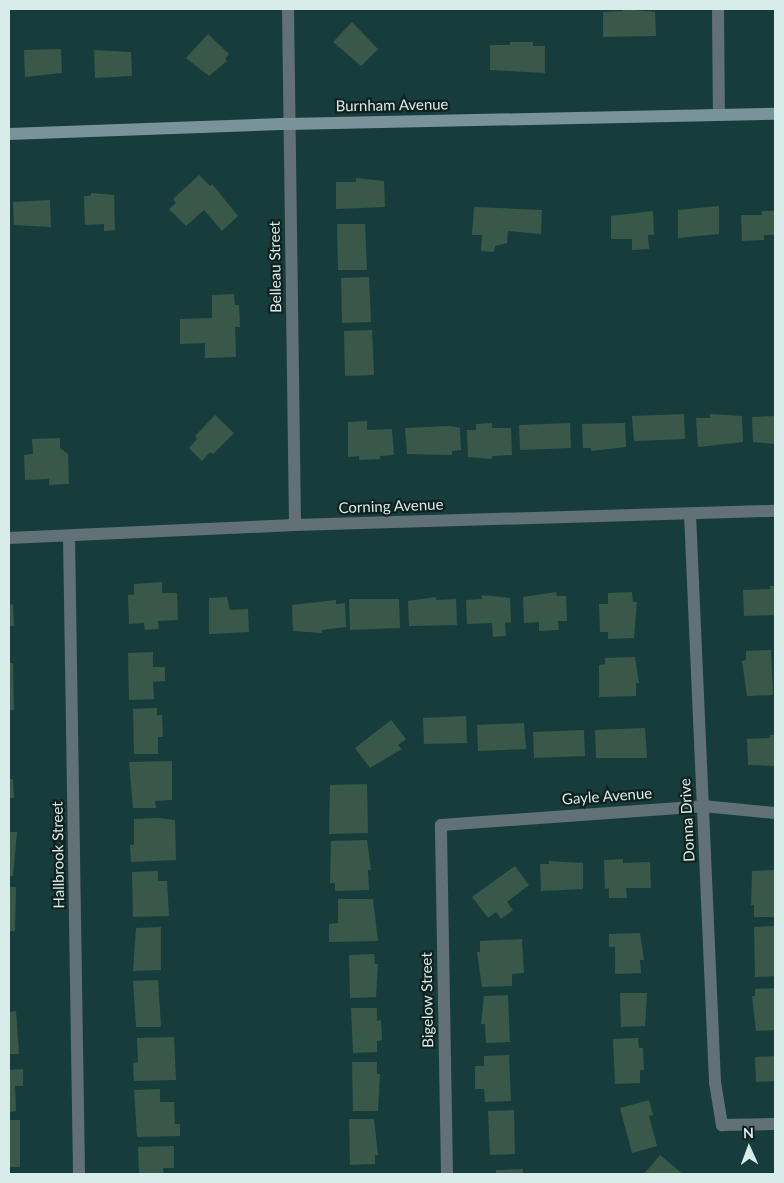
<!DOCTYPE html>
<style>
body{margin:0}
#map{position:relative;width:784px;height:1183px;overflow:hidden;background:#163d3b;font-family:Lato,sans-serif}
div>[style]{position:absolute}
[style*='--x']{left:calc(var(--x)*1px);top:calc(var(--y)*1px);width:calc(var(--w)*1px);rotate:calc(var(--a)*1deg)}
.building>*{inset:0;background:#3a584a}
.street>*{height:12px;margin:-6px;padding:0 6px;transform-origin:6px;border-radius:6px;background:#627176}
.secondary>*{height:12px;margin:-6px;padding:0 6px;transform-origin:6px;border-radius:6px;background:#7a929a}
span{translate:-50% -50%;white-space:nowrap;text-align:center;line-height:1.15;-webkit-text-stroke:4.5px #112120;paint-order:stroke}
.street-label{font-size:15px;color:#d8ecea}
.frame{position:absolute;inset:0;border:10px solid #d8ecea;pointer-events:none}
.north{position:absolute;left:724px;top:1123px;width:50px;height:50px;-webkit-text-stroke:4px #112120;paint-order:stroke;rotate:358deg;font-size:14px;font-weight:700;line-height:20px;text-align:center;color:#d8ecea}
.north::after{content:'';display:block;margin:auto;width:18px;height:22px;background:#d8ecea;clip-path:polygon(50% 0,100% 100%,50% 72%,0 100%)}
</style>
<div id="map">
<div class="building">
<div style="clip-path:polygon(623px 9px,655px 12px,656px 36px,603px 37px,603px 12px,623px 11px)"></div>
<div style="clip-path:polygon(352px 22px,378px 49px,361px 66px,333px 42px)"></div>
<div style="clip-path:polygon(208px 34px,229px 54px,225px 59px,227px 61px,209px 76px,186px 58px)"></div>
<div style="clip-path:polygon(510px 42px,533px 42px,533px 46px,545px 46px,545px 73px,490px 70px,490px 45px,510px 45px)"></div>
<div style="clip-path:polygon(61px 49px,62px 73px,25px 77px,24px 50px)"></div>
<div style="clip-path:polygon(94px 50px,131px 52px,132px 76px,95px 78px)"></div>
<div style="clip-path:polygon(199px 175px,210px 186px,212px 184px,238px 216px,222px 231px,204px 210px,186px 226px,169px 209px,176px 203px,173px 199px)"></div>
<div style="clip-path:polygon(356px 178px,384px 181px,385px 207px,336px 209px,336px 182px,356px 182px)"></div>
<div style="clip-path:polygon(91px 193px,114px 195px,115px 230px,104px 231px,104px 224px,85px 225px,84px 196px,91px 196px)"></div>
<div style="clip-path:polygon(50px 200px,51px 227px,14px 225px,13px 202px)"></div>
<div style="clip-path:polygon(719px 206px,719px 234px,678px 238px,678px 210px)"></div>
<div style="clip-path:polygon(474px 207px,542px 210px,541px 234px,508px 231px,507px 243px,495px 246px,494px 252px,481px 251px,482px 235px,472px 235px)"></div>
<div style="clip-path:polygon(653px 211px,654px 235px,648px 235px,649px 249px,632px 250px,632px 239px,611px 239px,611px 216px)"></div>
<div style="clip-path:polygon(762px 211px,775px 211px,775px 235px,764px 235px,764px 240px,742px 241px,741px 215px,762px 215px)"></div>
<div style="clip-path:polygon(337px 224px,365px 224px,367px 270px,338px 270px)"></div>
<div style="clip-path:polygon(369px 277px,371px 322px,342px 323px,341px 278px)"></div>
<div style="clip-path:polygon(234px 294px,235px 305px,239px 305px,240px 327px,235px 327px,236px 357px,205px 358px,205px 343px,180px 344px,180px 319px,212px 318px,212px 295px)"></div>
<div style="clip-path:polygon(372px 330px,374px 375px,345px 376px,344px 331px)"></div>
<div style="clip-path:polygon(684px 414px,685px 439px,634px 441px,632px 416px)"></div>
<div style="clip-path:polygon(710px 414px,742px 416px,743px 442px,698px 447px,696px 418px,710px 418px)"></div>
<div style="clip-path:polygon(215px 415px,234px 433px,213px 454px,210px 452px,202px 461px,189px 448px,197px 439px,195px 436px)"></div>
<div style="clip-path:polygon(775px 416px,775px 444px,753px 442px,752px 417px)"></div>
<div style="clip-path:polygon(367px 421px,367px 430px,392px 429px,394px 455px,380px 456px,380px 459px,359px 460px,359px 456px,348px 457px,348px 422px)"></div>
<div style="clip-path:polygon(492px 423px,492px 428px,511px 428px,512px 455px,492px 456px,492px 459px,468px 457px,467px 430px,476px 430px,476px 424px)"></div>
<div style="clip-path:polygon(570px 423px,571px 448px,520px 450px,519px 425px)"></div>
<div style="clip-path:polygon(625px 423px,626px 447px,591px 451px,591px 448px,583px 448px,582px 424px)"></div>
<div style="clip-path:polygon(449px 426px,460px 428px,461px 450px,452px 451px,452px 455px,407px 454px,405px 428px)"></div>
<div style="clip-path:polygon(60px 438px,60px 448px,68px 454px,69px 484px,49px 485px,49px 479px,25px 480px,24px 455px,33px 454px,32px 439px)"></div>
<div style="clip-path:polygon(162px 582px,162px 593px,177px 593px,178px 620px,158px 621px,159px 629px,145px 630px,144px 623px,129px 624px,128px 595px,134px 595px,134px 584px)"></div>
<div style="clip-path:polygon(770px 586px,775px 586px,775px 615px,744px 616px,743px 590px,770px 589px)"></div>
<div style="clip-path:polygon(556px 592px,557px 596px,566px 596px,567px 621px,558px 621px,559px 630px,539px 631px,539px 622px,524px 623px,523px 597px)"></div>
<div style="clip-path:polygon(632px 592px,633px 602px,637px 602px,634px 638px,608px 639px,608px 632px,600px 632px,599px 604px,608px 604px,608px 593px)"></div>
<div style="clip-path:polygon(482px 595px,510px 598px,511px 622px,505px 623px,506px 636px,493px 637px,492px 623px,467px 624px,466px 600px,482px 599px)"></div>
<div style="clip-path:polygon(227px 597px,230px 610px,248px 609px,249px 632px,209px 634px,209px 598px)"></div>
<div style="clip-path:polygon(436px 597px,436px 600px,456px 599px,457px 625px,409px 626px,408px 601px)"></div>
<div style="clip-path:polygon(349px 599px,399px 599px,400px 628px,350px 630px)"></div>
<div style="clip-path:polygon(336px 600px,336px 604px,345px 603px,346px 627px,322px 630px,322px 633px,293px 631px,292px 605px)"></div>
<div style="clip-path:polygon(13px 604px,14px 626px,9px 626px,9px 605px)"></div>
<div style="clip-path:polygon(771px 650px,773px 695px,747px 696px,742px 661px,746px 660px,746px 651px)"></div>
<div style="clip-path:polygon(153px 652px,153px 667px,165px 667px,165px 681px,153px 682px,154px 699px,129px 700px,128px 653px)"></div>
<div style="clip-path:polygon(635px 657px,639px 683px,636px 683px,636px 696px,599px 697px,599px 665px,605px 664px,605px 658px)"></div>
<div style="clip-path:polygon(9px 663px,13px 663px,14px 710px,9px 710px)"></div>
<div style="clip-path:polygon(157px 708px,157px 715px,162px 715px,163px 737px,158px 737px,158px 754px,134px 754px,133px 709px)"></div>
<div style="clip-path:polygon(466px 716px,467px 743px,424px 744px,423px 718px)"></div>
<div style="clip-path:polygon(391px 720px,406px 739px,398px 745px,402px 749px,370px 768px,355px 748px)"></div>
<div style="clip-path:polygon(524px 723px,526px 749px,478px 751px,477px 725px)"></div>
<div style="clip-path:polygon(645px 728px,647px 758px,596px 758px,595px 730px)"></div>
<div style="clip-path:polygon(584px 730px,585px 756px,534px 758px,533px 732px)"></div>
<div style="clip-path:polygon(770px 735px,775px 735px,775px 766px,748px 765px,747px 739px,770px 738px)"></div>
<div style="clip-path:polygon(172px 761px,172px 800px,155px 801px,156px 808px,133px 808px,129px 762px)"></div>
<div style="clip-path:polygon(9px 779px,13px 779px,14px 798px,9px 798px)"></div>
<div style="clip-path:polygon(367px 784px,368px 833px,329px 834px,330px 785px)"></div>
<div style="clip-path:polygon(158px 818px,175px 820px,176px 860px,131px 862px,130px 845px,134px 845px,134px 819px)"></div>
<div style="clip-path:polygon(9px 832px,17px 832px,13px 876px,9px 876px)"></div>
<div style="clip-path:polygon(367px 840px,371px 870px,368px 870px,369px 890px,335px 891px,335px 883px,330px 883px,331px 841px)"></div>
<div style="clip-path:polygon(623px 859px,623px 863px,650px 862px,651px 888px,626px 888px,627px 898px,609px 898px,609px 888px,605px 889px,604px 860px)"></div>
<div style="clip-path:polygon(549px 861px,583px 863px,583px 889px,541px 891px,540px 864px,549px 864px)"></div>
<div style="clip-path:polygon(515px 866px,529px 885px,507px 902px,513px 910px,501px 919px,496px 912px,488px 918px,472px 897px)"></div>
<div style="clip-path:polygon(775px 870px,775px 917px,754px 917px,754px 905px,751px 905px,752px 871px)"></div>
<div style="clip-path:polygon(158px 871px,158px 881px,167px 881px,169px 916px,133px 917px,132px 872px)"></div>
<div style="clip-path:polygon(9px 887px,16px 887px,15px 931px,9px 931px)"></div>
<div style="clip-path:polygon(338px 899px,373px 899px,378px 941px,329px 942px,329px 924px,338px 923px)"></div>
<div style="clip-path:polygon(775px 926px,775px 976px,755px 977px,754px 927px)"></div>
<div style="clip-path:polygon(161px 927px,161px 970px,133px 971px,136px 928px)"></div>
<div style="clip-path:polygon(640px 933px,644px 960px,640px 960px,641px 973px,615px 974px,615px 947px,609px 947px,609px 934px)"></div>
<div style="clip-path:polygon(522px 939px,524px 973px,512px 974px,512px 986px,482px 987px,477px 952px,480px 952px,480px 941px)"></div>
<div style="clip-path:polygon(374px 954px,375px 964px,378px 964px,376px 997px,350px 998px,349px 955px)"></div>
<div style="clip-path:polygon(158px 980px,161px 1027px,136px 1027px,133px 981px)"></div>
<div style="clip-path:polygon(775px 988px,775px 1030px,756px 1031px,752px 996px,755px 996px,755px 989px)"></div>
<div style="clip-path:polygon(620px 993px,647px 993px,645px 1026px,621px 1027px)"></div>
<div style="clip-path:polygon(508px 995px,510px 1042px,486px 1043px,485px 1024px,481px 1024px,484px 996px)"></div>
<div style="clip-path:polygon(351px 1008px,377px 1008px,377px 1021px,381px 1020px,382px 1040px,377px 1041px,377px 1052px,353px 1053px)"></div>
<div style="clip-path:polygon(16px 1011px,19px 1054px,9px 1054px,9px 1012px)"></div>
<div style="clip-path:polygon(174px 1037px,176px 1080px,134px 1081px,133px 1063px,138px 1062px,137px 1038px)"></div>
<div style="clip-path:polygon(638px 1038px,639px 1048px,643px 1048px,644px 1070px,640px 1070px,640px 1083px,615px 1084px,613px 1039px)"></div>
<div style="clip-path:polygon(509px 1055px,511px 1101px,485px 1102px,484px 1089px,475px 1089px,475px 1066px,484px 1066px,484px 1056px)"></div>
<div style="clip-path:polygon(775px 1056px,775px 1081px,756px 1082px,755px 1057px)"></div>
<div style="clip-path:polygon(352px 1062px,377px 1062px,377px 1074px,380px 1074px,378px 1111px,353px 1111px)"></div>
<div style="clip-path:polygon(23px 1069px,23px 1086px,15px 1086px,16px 1111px,9px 1112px,9px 1070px)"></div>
<div style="clip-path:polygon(160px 1089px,160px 1102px,174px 1102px,175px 1124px,180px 1124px,180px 1136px,137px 1137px,134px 1090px)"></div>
<div style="clip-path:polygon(649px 1100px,653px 1115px,649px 1116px,657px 1146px,632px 1153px,620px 1108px)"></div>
<div style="clip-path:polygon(514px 1110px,515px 1154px,490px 1155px,488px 1111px)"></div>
<div style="clip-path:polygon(349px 1119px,374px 1119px,378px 1155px,375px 1155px,375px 1164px,350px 1165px)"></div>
<div style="clip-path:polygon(9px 1120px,20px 1120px,20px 1167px,9px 1167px)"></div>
<div style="clip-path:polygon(174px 1146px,174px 1168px,163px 1168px,164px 1174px,139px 1174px,138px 1147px)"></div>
<div style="clip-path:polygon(660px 1155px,683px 1174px,644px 1174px)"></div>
<div style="clip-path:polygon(523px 1169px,523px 1174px,496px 1174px,496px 1170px)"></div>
</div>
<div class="street">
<div style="--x:288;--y:9;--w:516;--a:89.22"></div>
<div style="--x:718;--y:9;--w:105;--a:89.5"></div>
<div style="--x:690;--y:514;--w:569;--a:87.48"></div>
<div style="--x:715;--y:1082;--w:44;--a:80.8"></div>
<div style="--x:722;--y:1125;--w:53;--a:-1.1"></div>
<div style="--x:69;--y:536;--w:638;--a:89.1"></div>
<div style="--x:9;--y:538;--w:286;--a:-2.6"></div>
<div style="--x:295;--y:525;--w:480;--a:-1.7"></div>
<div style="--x:447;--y:1174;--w:349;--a:-91"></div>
<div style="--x:441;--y:825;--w:263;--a:-4.1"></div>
<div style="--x:703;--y:806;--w:72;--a:5.6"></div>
</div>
<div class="secondary">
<div style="--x:9;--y:134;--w:279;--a:-2.1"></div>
<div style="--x:288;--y:124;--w:487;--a:-1.2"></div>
</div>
<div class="street-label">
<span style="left:392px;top:105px;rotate:-1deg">Burnham Avenue</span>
<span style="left:275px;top:267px;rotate:-91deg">Belleau Street</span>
<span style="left:391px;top:506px;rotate:-2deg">Corning Avenue</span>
<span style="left:607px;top:796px;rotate:-4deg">Gayle Avenue</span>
<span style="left:687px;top:820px;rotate:-93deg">Donna Drive</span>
<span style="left:58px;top:855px;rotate:-91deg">Hallbrook Street</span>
<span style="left:427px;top:1000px;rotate:-91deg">Bigelow Street</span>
</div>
<div class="frame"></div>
<div class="north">N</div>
</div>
